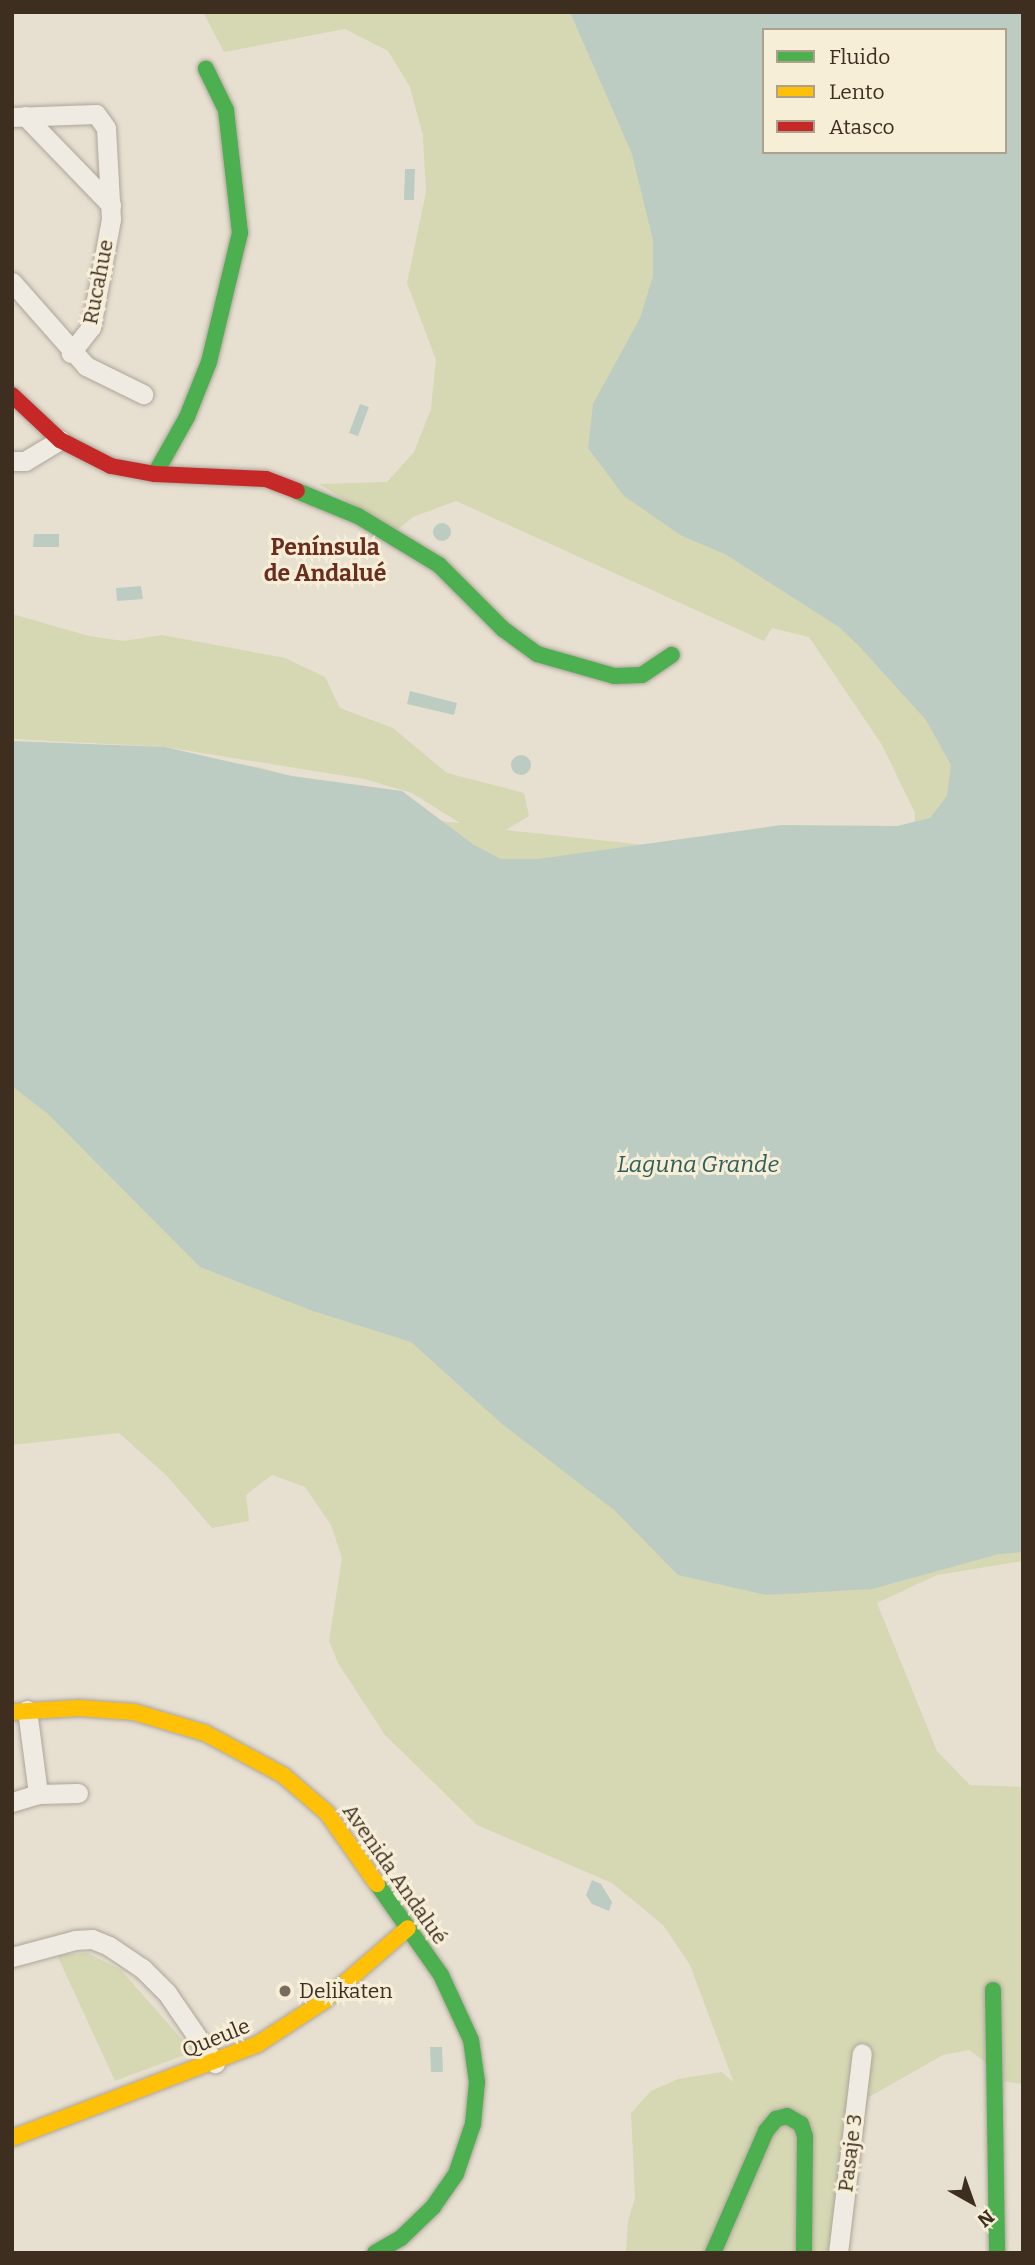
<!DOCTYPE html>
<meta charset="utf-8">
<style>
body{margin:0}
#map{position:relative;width:1035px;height:2265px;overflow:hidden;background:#e7e0d1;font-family:Bitter,serif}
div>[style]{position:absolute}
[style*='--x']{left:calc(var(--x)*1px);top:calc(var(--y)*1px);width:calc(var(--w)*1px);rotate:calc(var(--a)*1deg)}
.green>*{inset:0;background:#d6d7b3}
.water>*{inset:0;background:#bcccc2}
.round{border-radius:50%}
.roads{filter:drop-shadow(0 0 2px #ada599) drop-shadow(0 0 2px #ada599)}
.street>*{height:19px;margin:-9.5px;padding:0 9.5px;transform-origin:9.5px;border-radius:9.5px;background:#efebe3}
.fast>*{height:16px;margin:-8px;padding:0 8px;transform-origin:8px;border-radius:8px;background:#4caf50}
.slow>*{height:16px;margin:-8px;padding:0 8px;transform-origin:8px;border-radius:8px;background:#ffc107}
.jam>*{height:16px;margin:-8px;padding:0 8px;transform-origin:8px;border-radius:8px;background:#c62828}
.dots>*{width:19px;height:19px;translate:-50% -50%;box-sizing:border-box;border:4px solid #f7eed8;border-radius:50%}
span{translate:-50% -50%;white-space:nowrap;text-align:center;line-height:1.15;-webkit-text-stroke:6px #f7eed8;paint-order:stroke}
.street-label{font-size:21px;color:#3d2e20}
.poi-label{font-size:21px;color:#3d2e20}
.left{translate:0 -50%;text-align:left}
.neighbourhood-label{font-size:23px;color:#6b2e1e;font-weight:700}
.water-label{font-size:23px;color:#2f5d5a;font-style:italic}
.frame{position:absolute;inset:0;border:14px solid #3d2e20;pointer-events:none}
.legend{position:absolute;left:762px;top:28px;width:245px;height:126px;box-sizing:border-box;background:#f7eed8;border:2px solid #ada18e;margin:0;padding:9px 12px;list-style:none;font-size:21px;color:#3d2e20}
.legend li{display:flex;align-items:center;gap:14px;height:35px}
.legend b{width:35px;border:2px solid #ada18e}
.north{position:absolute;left:937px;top:2167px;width:70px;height:70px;-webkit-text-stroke:5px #f7eed8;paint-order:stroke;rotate:140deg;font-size:19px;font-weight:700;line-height:28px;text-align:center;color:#3d2e20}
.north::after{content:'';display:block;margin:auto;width:24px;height:32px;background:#3d2e20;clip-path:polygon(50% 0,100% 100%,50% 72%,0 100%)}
</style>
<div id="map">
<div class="green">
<div style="clip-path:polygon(evenodd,203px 12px,1023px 12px,1023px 1561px,937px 1575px,877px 1603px,937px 1751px,970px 1785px,1023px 1787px,1023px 2084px,998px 2081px,985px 2062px,969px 2050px,943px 2055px,869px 2097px,833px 2253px,626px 2253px,628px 2221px,635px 2198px,631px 2113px,651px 2091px,678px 2079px,722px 2072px,734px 2083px,690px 1965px,663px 1925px,612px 1883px,477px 1825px,385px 1735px,338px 1663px,329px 1641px,342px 1558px,331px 1525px,305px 1487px,272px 1475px,246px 1495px,249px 1521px,212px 1528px,167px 1476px,119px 1433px,12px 1445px,12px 743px,185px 754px,262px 768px,438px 821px,460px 823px,412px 793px,364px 779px,165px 747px,12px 739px,12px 614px,89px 636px,123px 641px,162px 635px,285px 658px,325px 677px,340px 708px,393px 728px,447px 773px,524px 793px,529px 816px,506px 830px,710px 852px,914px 852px,915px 813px,882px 745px,809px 637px,772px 628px,764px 641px,456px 501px,413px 517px,396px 531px,319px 484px,387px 482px,414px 452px,431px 409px,436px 360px,407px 283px,426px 192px,423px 136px,410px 87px,388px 51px,345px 29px,224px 52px,203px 12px,764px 30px,1005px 30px,1005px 152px,764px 152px,764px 30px)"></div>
<div style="clip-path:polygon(88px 1953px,121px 1970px,193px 2052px,115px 2081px,57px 1955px)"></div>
</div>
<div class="water">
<div style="clip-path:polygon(evenodd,570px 12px,1023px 12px,1023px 1552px,999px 1554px,872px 1589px,766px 1595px,678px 1575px,614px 1510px,502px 1424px,411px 1342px,310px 1310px,200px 1267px,48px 1114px,12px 1086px,12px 741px,165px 747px,292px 776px,402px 791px,474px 845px,501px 859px,538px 859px,781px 825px,897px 826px,930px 818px,947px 796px,951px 765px,926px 720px,859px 646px,839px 627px,725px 554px,682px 536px,624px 496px,588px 448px,593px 404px,640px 318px,653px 276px,653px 240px,632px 154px,570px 12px,764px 30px,1005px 30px,1005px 152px,764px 152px,764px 30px)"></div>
<div style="clip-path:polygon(405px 169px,415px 169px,414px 200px,404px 200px)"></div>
<div style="clip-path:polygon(360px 404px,369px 407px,358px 436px,349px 433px)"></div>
<div class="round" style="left:433px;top:523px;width:18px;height:18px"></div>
<div style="clip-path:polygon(34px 534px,59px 534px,59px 547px,33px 547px)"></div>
<div style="clip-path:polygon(141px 586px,143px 599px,117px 601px,116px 588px)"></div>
<div style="clip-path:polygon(410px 691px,457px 703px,454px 715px,407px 704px)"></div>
<div class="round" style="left:511px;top:755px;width:20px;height:20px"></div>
<div style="clip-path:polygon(592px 1880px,601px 1884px,612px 1902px,609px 1911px,592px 1904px,586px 1895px)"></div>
<div style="clip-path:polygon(430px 2047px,442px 2047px,443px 2072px,431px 2072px)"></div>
</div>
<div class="roads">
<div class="street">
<div style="--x:25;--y:116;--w:124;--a:46"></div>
<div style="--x:12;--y:117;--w:84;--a:-2"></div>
<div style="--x:96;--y:114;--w:17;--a:54"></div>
<div style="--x:106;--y:128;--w:91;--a:86.9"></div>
<div style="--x:111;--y:219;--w:110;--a:100.5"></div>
<div style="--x:91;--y:327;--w:33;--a:128"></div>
<div style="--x:12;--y:282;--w:112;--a:48.6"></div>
<div style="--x:86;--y:366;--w:64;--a:26.2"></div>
<div style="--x:12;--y:461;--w:13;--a:0"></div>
<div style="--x:25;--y:461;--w:41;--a:-31"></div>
<div style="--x:27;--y:1710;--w:85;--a:82.5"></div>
<div style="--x:12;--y:1802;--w:27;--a:-17"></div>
<div style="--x:38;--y:1794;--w:40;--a:-1.4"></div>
<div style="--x:12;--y:1957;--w:65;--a:-15.1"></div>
<div style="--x:75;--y:1940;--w:17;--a:-3"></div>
<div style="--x:92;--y:1939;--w:18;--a:22"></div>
<div style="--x:109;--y:1946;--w:40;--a:34"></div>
<div style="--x:142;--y:1968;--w:35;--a:45"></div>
<div style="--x:167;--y:1993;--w:85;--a:55.6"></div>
<div style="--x:838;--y:2253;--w:201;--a:-83.2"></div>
</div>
<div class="fast">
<div style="--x:155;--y:474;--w:65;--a:-60.7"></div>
<div style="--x:187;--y:417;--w:59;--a:-68.2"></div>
<div style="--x:209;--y:362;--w:133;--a:-76.5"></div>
<div style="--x:240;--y:233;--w:124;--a:-96.5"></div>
<div style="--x:226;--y:110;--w:46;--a:-116"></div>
<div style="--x:297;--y:491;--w:66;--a:22.3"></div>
<div style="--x:358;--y:516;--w:95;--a:31.2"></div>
<div style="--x:439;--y:565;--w:91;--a:45"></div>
<div style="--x:503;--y:629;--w:42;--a:36.3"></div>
<div style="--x:537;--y:654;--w:80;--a:15.9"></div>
<div style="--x:614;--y:676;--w:28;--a:-2"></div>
<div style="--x:642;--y:675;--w:36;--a:-34"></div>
<div style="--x:993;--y:1990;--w:263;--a:89.1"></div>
<div style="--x:375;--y:2253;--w:30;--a:-30"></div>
<div style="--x:401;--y:2238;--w:45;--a:-44.1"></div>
<div style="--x:433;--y:2207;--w:40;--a:-55.1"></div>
<div style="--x:456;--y:2174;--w:53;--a:-71.2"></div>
<div style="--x:473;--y:2124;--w:42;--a:-84.6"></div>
<div style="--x:477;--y:2082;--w:42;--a:-98.1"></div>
<div style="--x:471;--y:2040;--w:72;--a:-114.8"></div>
<div style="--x:441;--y:1975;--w:111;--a:-125.1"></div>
<div style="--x:713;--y:2253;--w:133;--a:-66.5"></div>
<div style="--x:766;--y:2131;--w:16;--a:-50"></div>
<div style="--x:776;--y:2119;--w:11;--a:-15"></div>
<div style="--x:787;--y:2116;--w:16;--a:30"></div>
<div style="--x:801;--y:2124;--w:13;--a:72"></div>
<div style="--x:805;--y:2136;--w:117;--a:90.5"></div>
</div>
<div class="slow">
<div style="--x:12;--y:1712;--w:67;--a:-3.4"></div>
<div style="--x:79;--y:1708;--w:55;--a:4.2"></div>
<div style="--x:134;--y:1712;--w:74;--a:16.5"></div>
<div style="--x:205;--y:1733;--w:89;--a:28.3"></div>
<div style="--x:283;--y:1775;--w:58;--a:40.8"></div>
<div style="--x:327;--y:1813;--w:87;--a:54.8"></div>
<div style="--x:12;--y:2138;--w:263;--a:-20.9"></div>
<div style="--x:258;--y:2044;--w:79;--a:-33.1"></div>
<div style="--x:324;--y:2001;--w:111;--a:-41"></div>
</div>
<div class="jam">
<div style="--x:12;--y:395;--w:66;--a:43.2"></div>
<div style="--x:60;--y:440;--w:57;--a:27"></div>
<div style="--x:111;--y:466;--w:45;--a:10.3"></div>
<div style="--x:155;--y:474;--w:111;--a:2.6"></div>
<div style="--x:266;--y:479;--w:33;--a:21"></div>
</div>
</div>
<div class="dots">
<div style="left:285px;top:1991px;background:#786c5e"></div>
</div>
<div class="street-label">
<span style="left:98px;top:282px;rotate:-79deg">Rucahue</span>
<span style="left:395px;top:1874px;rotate:55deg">Avenida Andalué</span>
<span style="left:216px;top:2038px;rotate:-22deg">Queule</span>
<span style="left:850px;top:2153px;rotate:-83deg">Pasaje 3</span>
</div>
<div class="poi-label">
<span class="left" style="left:299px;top:1991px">Delikaten</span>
</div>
<div class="neighbourhood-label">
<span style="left:325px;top:560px">Península<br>de Andalué</span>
</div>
<div class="water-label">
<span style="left:698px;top:1164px">Laguna Grande</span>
</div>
<div class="frame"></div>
<ul class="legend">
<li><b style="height:9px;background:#4caf50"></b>Fluido</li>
<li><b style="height:9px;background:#ffc107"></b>Lento</li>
<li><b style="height:9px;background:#c62828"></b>Atasco</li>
</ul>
<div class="north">N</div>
</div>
